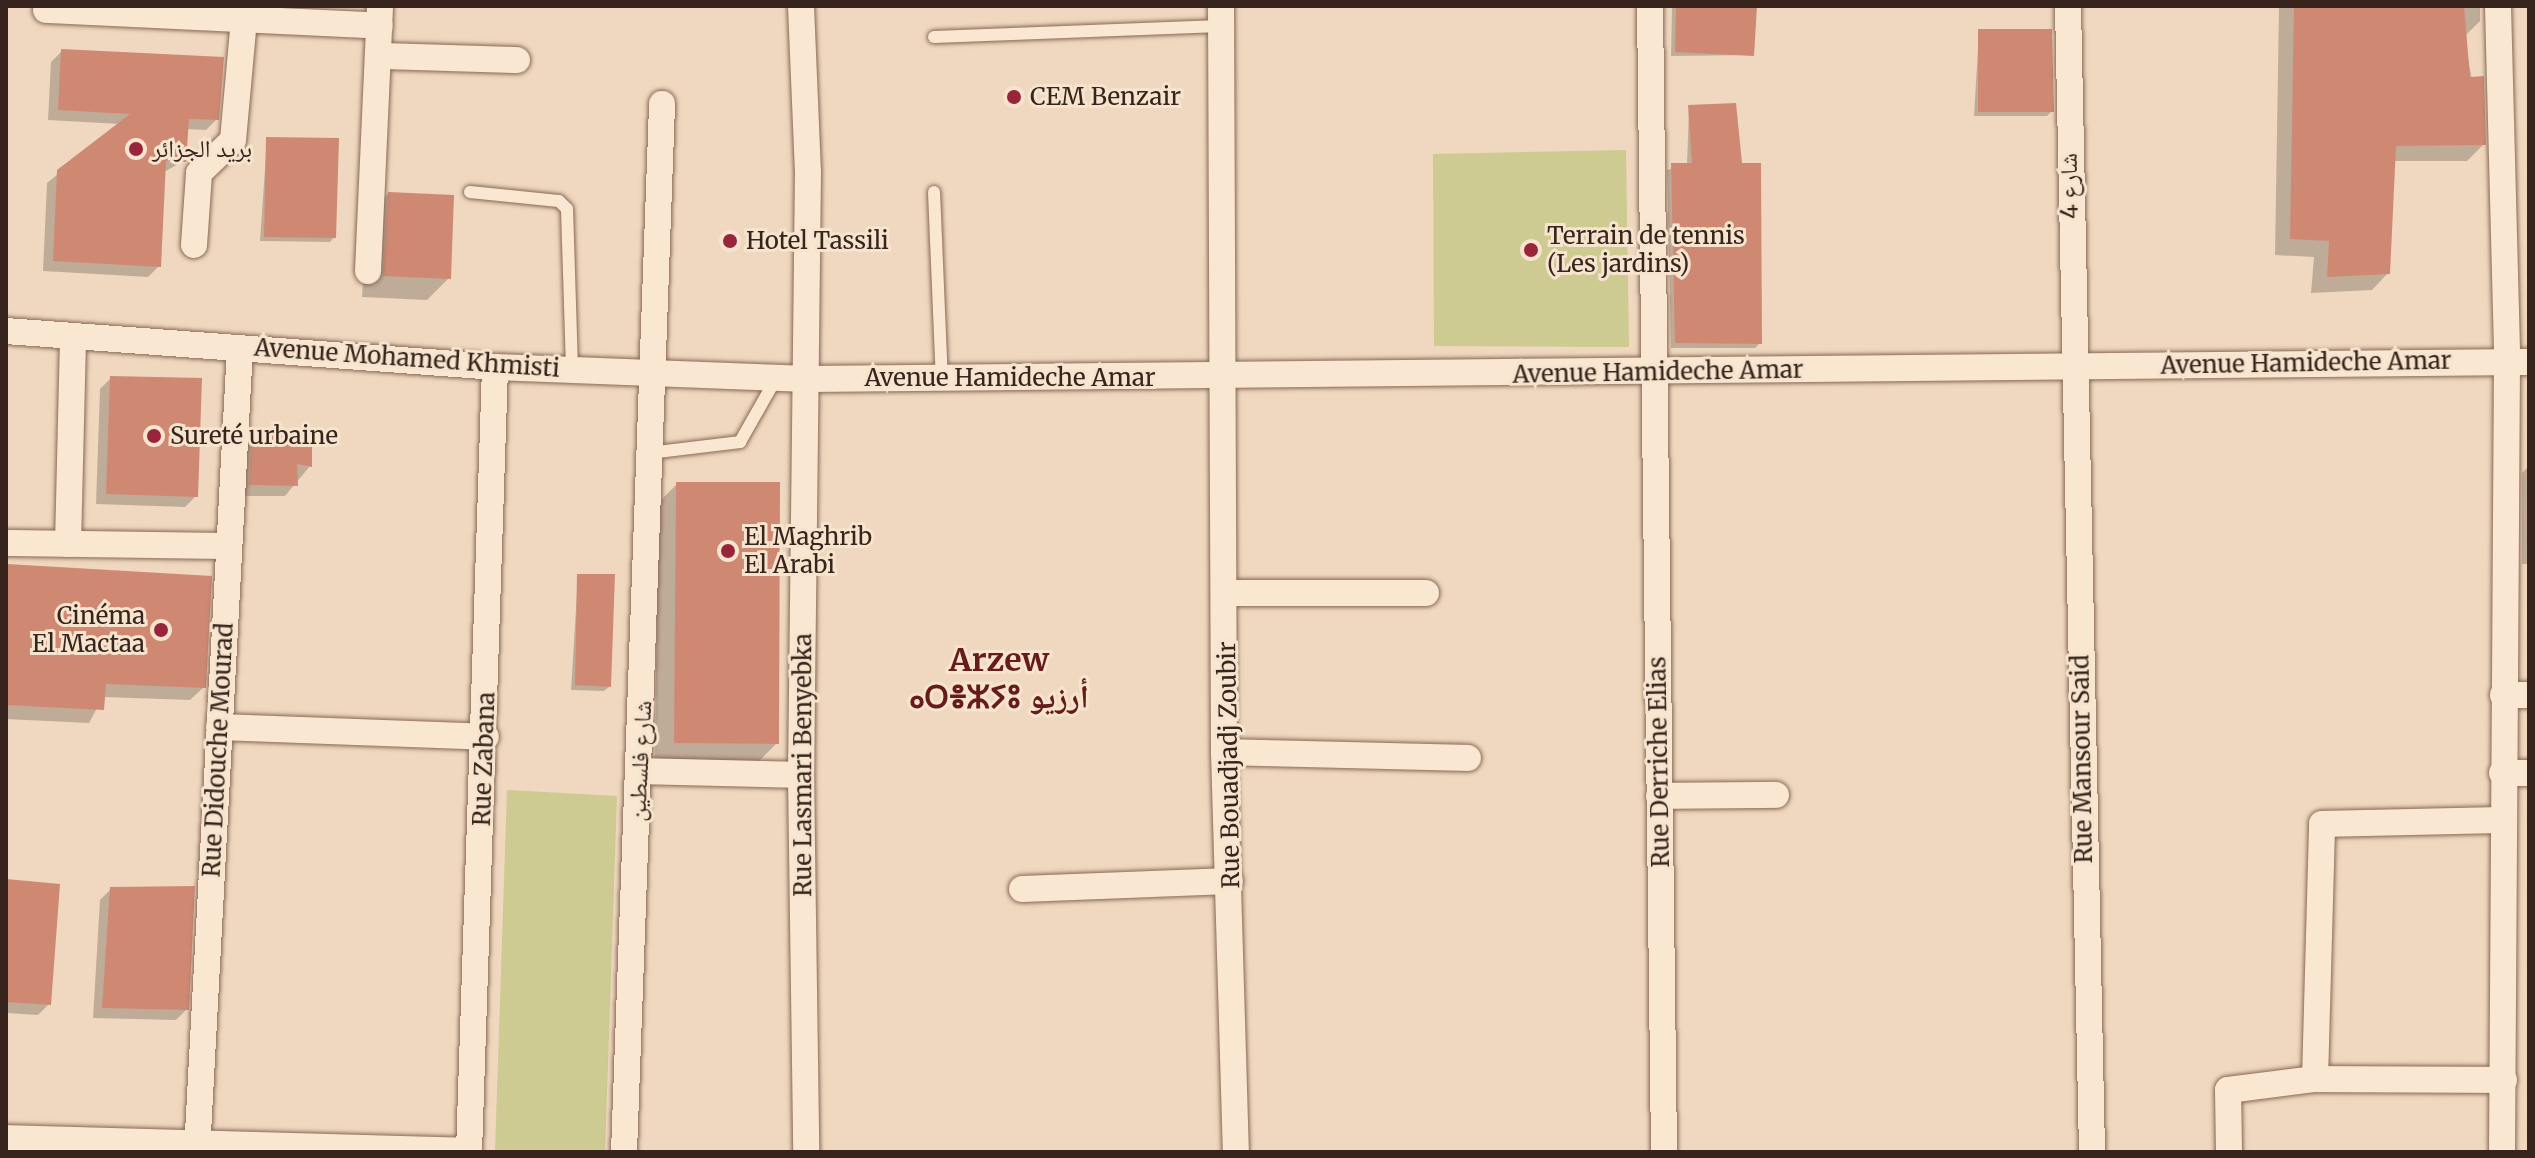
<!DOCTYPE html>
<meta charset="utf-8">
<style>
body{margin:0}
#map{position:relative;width:2535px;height:1158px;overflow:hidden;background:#efd8bf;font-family:Merriweather,"Noto Naskh Arabic","Noto Sans Tifinagh",serif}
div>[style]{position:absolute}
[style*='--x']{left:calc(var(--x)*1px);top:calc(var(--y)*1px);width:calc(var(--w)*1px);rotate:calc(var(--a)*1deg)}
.green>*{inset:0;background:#cdca92}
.shadow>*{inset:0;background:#0003}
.building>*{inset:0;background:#cf8973}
.roads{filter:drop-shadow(0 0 2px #886857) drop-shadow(0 0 2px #886857)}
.service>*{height:12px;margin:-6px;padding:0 6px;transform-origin:6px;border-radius:6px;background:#fae7d2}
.minor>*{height:26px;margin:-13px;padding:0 13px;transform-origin:13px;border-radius:13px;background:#fae7d2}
.dots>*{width:22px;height:22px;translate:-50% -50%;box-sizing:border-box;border:4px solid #f6e4ce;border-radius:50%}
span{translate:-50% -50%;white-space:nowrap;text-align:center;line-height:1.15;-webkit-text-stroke:6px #f6e4ce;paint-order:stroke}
.poi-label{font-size:24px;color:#37241c}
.left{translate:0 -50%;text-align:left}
.right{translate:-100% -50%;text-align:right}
.street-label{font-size:24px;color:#37241c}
.district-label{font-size:32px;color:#651c1a;font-weight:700}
.frame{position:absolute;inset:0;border:8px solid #37241c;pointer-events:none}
</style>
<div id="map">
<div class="green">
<div style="clip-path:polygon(1626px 150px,1629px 347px,1434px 346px,1433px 154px)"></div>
<div style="clip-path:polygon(507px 790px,617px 796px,605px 1152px,495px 1152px)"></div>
</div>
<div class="shadow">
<div style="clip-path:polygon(1672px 6px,1755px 6px,1752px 55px,1671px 56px)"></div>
<div style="clip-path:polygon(2279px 6px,2480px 6px,2480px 21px,2464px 37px,2484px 144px,2467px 161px,2393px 161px,2388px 273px,2372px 290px,2311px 293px,2314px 257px,2275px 255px)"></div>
<div style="clip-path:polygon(1979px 31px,2052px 111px,2047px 116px,1974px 116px)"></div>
<div style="clip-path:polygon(62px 51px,217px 119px,206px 130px,186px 129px,184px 161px,164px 172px,159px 266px,148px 277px,43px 271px,47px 183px,120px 124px,48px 120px,51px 62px)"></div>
<div style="clip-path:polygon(1689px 107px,1760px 343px,1755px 348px,1671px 348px,1667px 170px,1687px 165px)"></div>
<div style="clip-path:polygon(267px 139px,334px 237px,330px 242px,260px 241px)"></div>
<div style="clip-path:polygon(388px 194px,449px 278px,427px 300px,362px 297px,367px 216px)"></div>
<div style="clip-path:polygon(111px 378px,196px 496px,185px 507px,96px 504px,100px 389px)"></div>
<div style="clip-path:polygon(252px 431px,310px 466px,285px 496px,239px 496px,242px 442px)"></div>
<div style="clip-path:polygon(2529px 466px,2529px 564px,2522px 564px,2522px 473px)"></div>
<div style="clip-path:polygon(677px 484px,777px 743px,758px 762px,655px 762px,658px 503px)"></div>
<div style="clip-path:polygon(8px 566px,204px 687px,190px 700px,103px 697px,89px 723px,6px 719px)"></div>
<div style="clip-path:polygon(578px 576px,609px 687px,604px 691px,571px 690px)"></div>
<div style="clip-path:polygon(6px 881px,49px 1004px,38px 1015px,6px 1013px)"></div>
<div style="clip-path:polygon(111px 889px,187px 1009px,176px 1020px,93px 1018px,100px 900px)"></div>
</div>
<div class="building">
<div style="clip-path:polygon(1676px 6px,1757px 6px,1754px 56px,1675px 52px)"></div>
<div style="clip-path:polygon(2294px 6px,2464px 6px,2470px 77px,2484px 76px,2486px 145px,2396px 146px,2390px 274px,2327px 277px,2329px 241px,2290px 239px)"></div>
<div style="clip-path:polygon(1978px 29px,2052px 29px,2054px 112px,1978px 112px)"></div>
<div style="clip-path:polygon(61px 49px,224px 57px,219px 120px,189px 119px,186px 162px,166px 161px,161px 267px,53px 261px,57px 170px,130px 114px,58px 110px)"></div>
<div style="clip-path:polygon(1736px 103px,1742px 163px,1761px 163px,1762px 344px,1675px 343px,1671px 163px,1692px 163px,1688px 105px)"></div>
<div style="clip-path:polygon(266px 137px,339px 138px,336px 238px,264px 237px)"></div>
<div style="clip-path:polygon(388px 192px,454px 195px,451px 279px,383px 276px)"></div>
<div style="clip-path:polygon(110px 376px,202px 378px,198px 497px,106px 494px)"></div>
<div style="clip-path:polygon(252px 429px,312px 435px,312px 467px,297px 464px,298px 486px,249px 485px)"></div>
<div style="clip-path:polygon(676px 482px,780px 482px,779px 744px,674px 743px)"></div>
<div style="clip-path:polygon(7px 564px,212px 576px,206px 688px,106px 684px,104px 710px,6px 705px)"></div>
<div style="clip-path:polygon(577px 574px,615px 574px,611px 687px,575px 685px)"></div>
<div style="clip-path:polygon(6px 879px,60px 884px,51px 1005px,6px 1002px)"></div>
<div style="clip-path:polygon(195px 886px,189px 1010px,102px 1008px,110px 887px)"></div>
</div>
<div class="roads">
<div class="service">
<div style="--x:934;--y:37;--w:287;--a:-2.2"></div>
<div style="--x:470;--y:192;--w:89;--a:5.8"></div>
<div style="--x:559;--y:201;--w:11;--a:45"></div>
<div style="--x:567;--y:209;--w:160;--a:88.2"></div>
<div style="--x:934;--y:192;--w:187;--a:87.6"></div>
<div style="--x:649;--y:453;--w:92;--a:-6.9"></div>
<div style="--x:740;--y:442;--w:75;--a:-60.4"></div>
</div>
<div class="minor">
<div style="--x:801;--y:6;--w:165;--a:87.6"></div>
<div style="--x:808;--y:171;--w:604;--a:90.66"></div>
<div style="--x:801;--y:775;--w:377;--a:89.2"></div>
<div style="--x:1221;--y:6;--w:746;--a:89.77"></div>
<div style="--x:1224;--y:752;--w:400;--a:88.3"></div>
<div style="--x:1650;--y:6;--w:1146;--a:89.3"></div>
<div style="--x:2068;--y:6;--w:1146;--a:88.8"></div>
<div style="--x:2498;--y:6;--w:355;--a:88.5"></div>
<div style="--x:2507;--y:361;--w:791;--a:90.36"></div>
<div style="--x:46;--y:10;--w:334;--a:2.7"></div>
<div style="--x:380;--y:56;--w:137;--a:1.7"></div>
<div style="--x:194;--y:245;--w:72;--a:-86"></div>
<div style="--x:199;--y:173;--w:47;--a:-44.1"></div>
<div style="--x:233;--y:140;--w:121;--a:-84.8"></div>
<div style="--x:368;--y:271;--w:265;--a:-87.4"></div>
<div style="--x:6;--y:331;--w:490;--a:4.2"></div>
<div style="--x:495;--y:367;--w:313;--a:2.2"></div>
<div style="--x:808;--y:379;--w:1721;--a:-0.57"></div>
<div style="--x:6;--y:543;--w:223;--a:0.8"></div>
<div style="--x:68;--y:544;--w:207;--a:-88.6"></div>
<div style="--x:1228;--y:593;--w:198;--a:0"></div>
<div style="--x:2503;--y:695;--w:26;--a:0"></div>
<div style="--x:219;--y:727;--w:267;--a:2.1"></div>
<div style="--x:1224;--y:752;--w:244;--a:1.4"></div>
<div style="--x:640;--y:771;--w:161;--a:1.4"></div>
<div style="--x:2502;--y:773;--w:27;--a:0"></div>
<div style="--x:1659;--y:796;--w:117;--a:-0.5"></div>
<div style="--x:1022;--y:889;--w:208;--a:-2.2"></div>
<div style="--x:2315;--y:1079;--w:255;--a:-88.4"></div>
<div style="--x:2322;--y:824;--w:177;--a:-1.3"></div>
<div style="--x:6;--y:1138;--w:463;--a:1.6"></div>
<div style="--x:197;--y:1152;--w:805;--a:-86.94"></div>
<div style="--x:469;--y:1152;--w:785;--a:-88.1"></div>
<div style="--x:624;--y:1152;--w:1049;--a:-87.92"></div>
<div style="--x:2229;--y:1152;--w:62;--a:-90.9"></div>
<div style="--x:2228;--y:1090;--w:88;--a:-7.2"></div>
<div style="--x:2315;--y:1079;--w:189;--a:0.3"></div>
</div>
</div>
<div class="dots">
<div style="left:1014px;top:97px;background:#99253a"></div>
<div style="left:136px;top:149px;background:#99253a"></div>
<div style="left:730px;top:241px;background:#99253a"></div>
<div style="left:1531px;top:250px;background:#99253a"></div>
<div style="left:154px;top:436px;background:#99253a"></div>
<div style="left:728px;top:551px;background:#99253a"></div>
<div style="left:161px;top:630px;background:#99253a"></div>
</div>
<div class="poi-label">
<span class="left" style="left:1030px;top:97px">CEM Benzair</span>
<span class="left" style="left:152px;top:149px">بريد الجزائر</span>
<span class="left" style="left:1547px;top:250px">Terrain de tennis<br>(Les jardins)</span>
<span class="left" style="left:746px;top:241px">Hotel Tassili</span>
<span class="left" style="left:170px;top:436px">Sureté urbaine</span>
<span class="left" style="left:744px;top:551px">El Maghrib<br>El Arabi</span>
<span class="right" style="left:145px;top:630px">Cinéma<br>El Mactaa</span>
</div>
<div class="street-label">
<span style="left:2069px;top:186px;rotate:-91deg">شارع 4</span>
<span style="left:407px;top:358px;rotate:4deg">Avenue Mohamed Khmisti</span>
<span style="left:2306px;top:363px;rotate:-1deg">Avenue Hamideche Amar</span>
<span style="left:1658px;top:372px;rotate:-1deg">Avenue Hamideche Amar</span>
<span style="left:1010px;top:378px">Avenue Hamideche Amar</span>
<span style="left:218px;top:750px;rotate:-87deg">Rue Didouche Mourad</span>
<span style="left:484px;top:759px;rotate:-88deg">Rue Zabana</span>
<span style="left:2082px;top:759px;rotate:-91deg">Rue Mansour Said</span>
<span style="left:640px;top:761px;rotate:-87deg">شارع فلسطين</span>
<span style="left:1659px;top:762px;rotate:-91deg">Rue Derriche Elias</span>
<span style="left:803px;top:765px;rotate:-90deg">Rue Lasmari Benyebka</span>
<span style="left:1229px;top:765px;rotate:-91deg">Rue Bouadjadj Zoubir</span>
</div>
<div class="district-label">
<span style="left:999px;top:679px">Arzew<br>ⴰⵔⴻⵣⵢⵓ أرزيو</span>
</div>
<div class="frame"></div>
</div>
